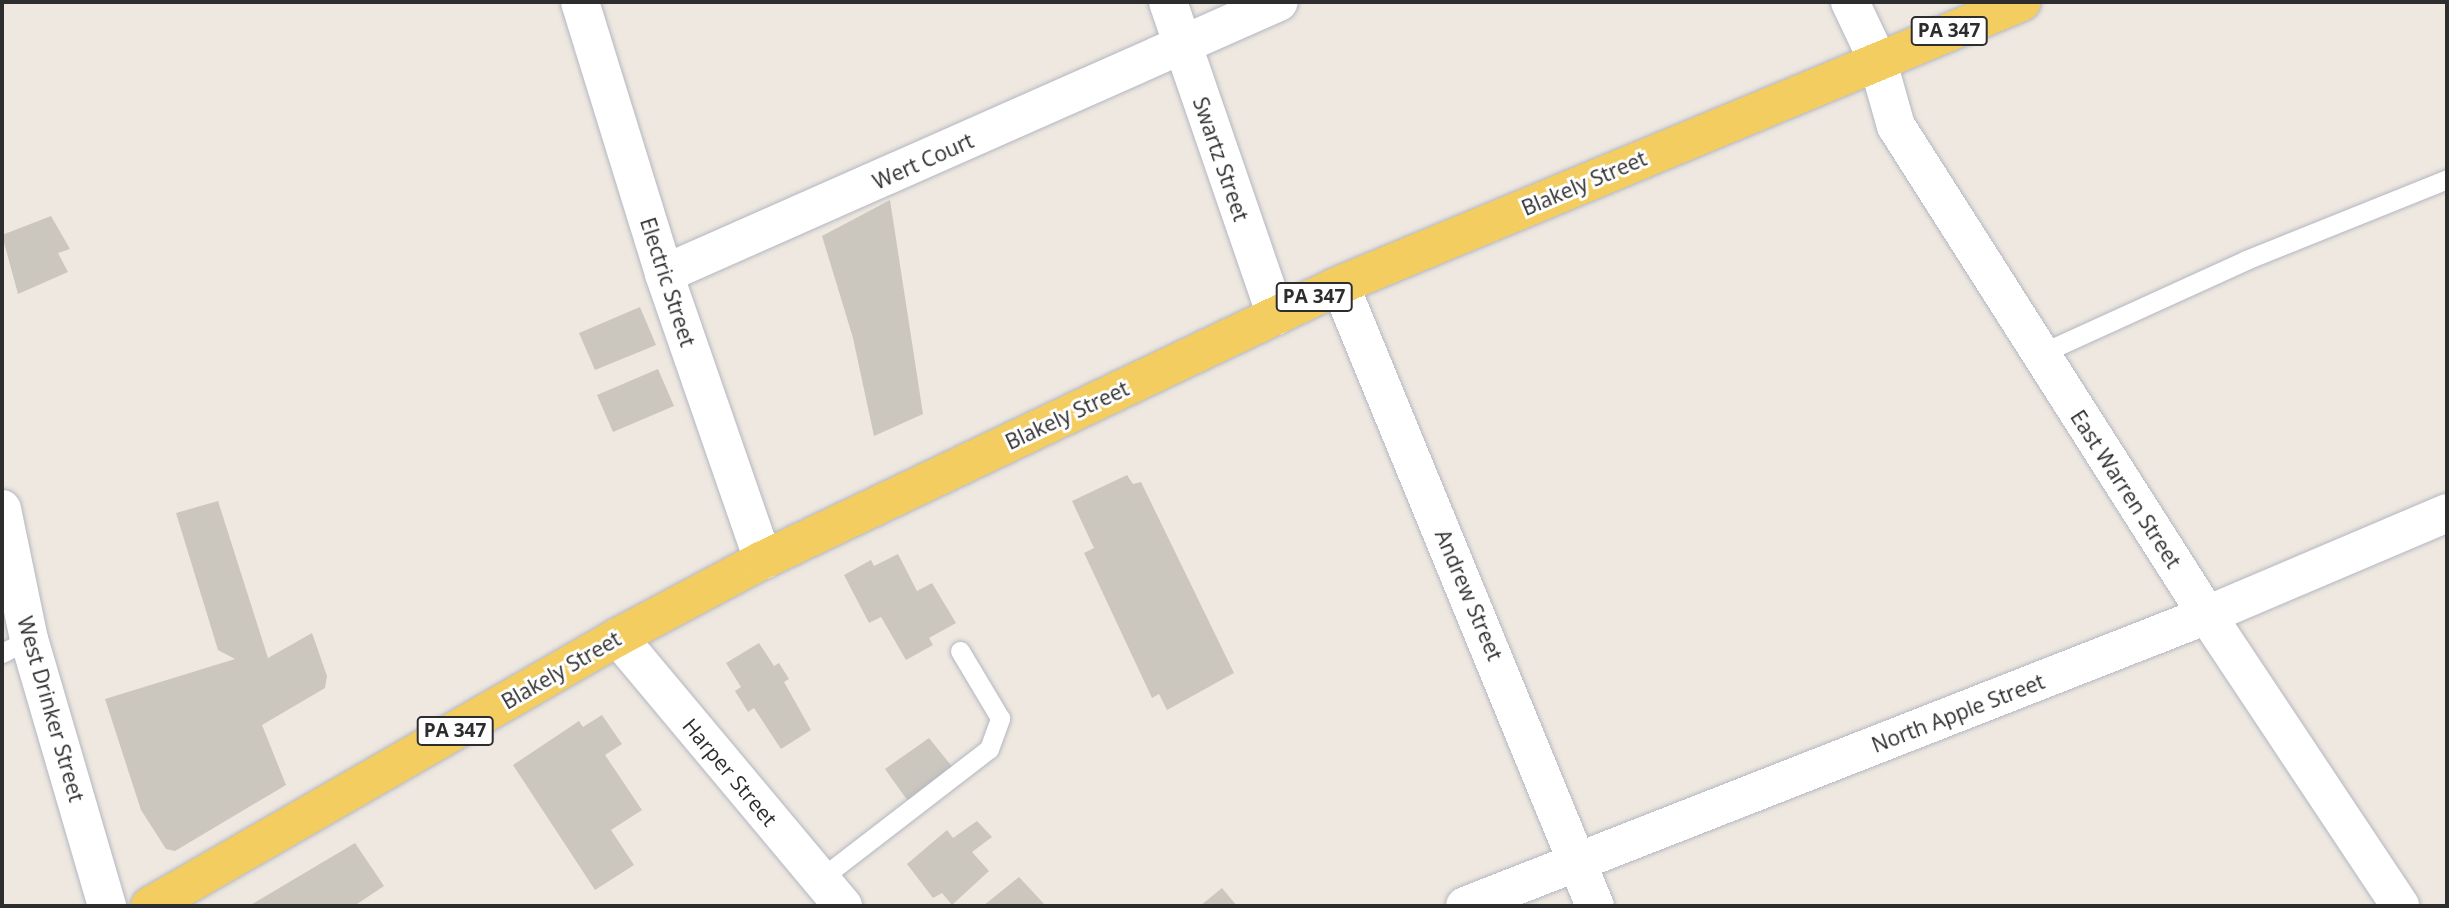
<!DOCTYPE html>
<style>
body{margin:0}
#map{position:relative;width:2449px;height:908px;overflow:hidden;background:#efe8e0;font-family:"Open Sans",sans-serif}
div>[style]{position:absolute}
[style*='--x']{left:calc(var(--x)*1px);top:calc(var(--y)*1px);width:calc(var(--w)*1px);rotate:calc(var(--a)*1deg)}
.building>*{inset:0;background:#cbc6be}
.roads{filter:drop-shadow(0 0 2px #b3b7c1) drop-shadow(0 0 2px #b3b7c1)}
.lane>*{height:19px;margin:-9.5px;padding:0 9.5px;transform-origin:9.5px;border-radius:9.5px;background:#fff}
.street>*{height:38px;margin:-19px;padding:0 19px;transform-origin:19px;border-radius:19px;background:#fff}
.primary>*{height:38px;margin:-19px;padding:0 19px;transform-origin:19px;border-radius:19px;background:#f4cd60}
span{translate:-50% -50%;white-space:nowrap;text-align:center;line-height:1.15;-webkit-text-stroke:6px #fff;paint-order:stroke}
.shield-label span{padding:2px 5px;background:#fff;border:2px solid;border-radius:5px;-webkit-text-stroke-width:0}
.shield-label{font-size:19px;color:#2d2d2d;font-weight:700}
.street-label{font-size:21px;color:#2d2d2d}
.frame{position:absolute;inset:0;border:4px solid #2d2d2d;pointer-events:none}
</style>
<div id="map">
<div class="building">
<div style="clip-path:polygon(890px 200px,923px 414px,874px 436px,853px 338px,822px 236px)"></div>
<div style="clip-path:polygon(51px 216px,70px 249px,58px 253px,68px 272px,18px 294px,2px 235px)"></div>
<div style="clip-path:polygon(640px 307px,656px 345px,595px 370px,579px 333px)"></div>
<div style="clip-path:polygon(658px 369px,674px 406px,613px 432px,597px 395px)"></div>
<div style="clip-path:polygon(1127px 475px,1133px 484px,1141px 482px,1234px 673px,1167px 710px,1159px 694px,1152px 698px,1084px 553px,1094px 548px,1072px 501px)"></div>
<div style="clip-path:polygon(218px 501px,268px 658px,312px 633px,327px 676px,325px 688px,262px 725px,286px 785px,175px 851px,166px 849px,141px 810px,105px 699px,235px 659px,218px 650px,176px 513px)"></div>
<div style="clip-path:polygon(898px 554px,917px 591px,932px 583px,956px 623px,929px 638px,933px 645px,906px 660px,881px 617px,869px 623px,844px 575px,871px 560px,874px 566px)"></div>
<div style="clip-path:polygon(759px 643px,774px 666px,779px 663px,789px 679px,784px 682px,811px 730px,781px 749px,754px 708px,748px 712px,735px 691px,741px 687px,726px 663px)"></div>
<div style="clip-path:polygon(602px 715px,622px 744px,605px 755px,642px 810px,611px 830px,634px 865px,595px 890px,513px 765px,579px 721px,583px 727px)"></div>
<div style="clip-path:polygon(929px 738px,954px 769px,910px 804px,885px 769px)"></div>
<div style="clip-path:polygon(977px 821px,992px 837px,972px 852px,989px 871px,952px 905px,942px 893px,933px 898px,907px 864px,947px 830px,953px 838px)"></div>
<div style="clip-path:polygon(355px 843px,384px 886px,354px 906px,249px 906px)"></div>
<div style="clip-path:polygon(1019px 877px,1046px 906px,983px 906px)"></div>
<div style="clip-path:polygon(1222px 888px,1237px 906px,1200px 906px)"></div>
</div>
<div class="roads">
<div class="lane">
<div style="--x:2040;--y:354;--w:226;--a:-24.5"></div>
<div style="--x:2246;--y:260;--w:217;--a:-21.9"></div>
<div style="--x:2;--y:653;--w:30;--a:-27"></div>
<div style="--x:820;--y:879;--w:213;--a:-37.6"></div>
<div style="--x:989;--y:749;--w:33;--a:-70"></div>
<div style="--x:1000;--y:718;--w:78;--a:-120.8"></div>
</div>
<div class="street">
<div style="--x:580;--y:2;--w:285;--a:72.8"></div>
<div style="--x:664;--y:274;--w:303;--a:70.9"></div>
<div style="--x:1168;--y:2;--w:332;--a:71"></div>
<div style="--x:1850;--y:2;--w:63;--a:64.7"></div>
<div style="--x:1877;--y:59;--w:70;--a:74.2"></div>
<div style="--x:1896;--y:126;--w:580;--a:57.54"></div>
<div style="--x:2207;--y:615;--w:349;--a:56.4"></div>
<div style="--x:664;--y:274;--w:672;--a:-23.86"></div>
<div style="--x:1340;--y:285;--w:671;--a:67.68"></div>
<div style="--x:2;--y:509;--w:133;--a:78.3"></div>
<div style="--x:29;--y:639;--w:278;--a:73.7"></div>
<div style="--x:618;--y:637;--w:351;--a:50.1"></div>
<div style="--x:1465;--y:906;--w:797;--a:-21.41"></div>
<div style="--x:2207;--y:615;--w:261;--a:-23"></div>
</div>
<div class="primary">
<div style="--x:150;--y:906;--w:540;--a:-29.89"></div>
<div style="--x:618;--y:637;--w:164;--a:-28"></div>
<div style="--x:763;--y:560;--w:639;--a:-25.48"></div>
<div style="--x:1340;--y:285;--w:738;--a:-22.54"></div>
</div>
</div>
<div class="shield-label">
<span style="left:1949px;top:31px">PA 347</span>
<span style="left:1314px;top:297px">PA 347</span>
<span style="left:455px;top:731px">PA 347</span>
</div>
<div class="street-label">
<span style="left:1221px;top:159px;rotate:71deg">Swartz Street</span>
<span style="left:923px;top:161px;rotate:-24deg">Wert Court</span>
<span style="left:1584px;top:183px;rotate:-23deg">Blakely Street</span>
<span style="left:668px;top:282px;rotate:72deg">Electric Street</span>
<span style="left:1067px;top:415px;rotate:-25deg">Blakely Street</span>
<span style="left:2126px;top:489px;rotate:57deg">East Warren Street</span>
<span style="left:1469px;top:595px;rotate:67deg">Andrew Street</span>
<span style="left:561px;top:670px;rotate:-30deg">Blakely Street</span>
<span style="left:51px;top:709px;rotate:74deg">West Drinker Street</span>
<span style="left:1958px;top:713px;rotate:-21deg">North Apple Street</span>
<span style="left:730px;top:772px;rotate:50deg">Harper Street</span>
</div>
<div class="frame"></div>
</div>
